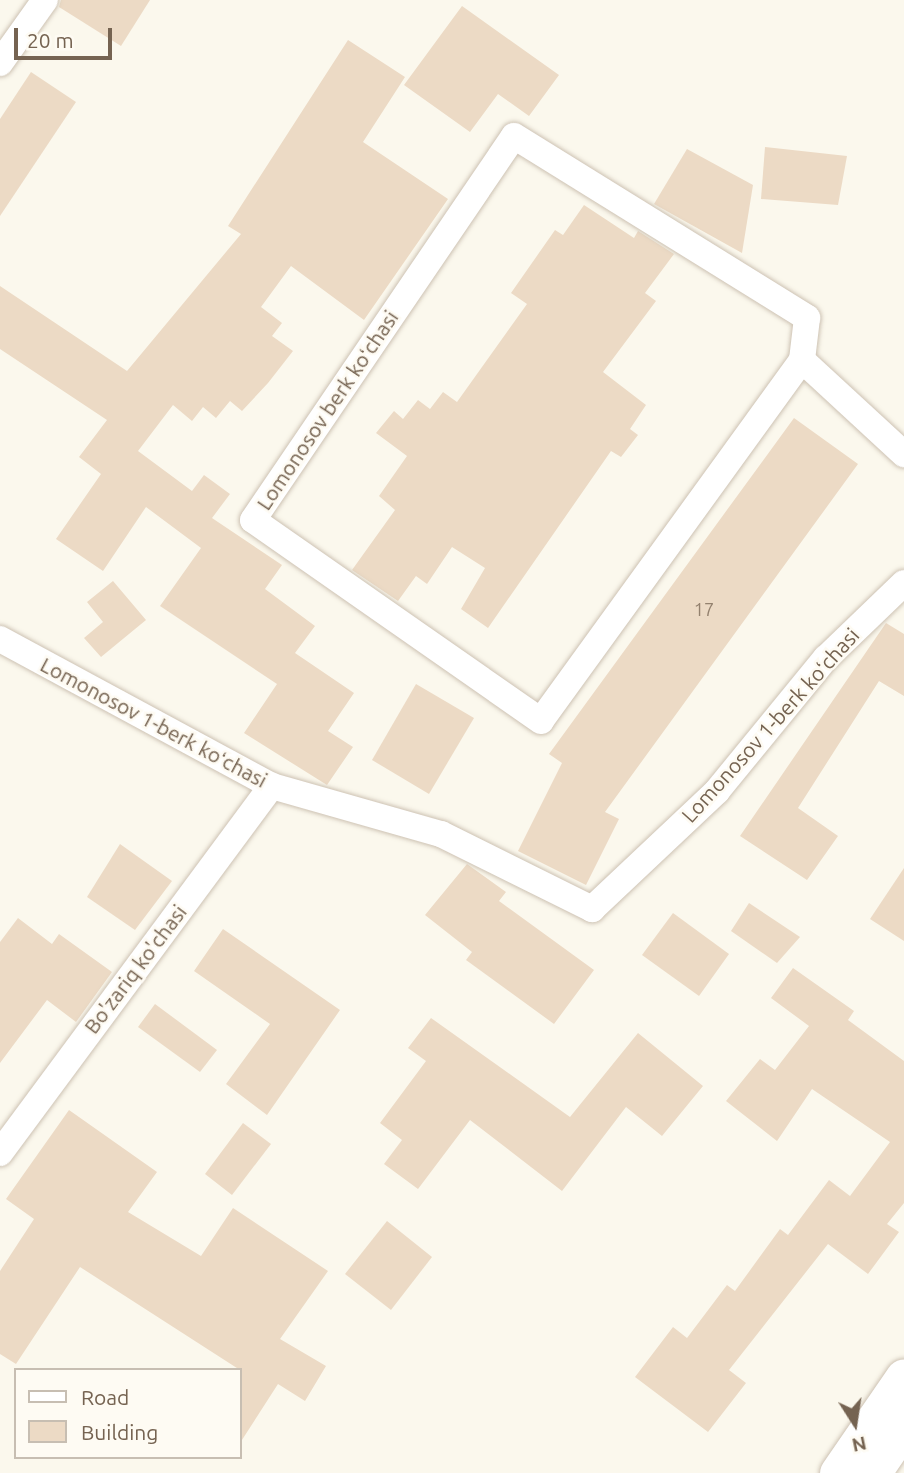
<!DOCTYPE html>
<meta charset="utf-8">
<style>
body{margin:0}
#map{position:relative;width:904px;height:1473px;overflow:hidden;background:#fbf8ed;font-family:Ubuntu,sans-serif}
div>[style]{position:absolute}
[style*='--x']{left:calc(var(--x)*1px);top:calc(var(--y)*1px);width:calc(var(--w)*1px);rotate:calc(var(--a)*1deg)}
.building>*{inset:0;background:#ecdac5}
.roads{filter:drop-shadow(0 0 2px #cdc2b3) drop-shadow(0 0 2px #cdc2b3)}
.street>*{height:26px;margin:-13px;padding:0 13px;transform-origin:13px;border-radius:13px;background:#fff}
.secondary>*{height:37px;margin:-18.5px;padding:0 18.5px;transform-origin:18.5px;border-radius:18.5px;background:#fff}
span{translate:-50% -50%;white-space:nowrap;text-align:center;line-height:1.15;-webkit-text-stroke:5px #fefbf3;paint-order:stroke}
.number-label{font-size:18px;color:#93816e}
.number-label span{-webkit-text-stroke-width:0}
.street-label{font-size:21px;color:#756351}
.legend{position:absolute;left:14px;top:1368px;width:228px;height:91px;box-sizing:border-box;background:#fefbf3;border:2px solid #c7beb2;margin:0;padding:9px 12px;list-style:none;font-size:21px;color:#756351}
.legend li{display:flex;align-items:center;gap:14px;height:35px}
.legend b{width:35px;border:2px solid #c7beb2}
.north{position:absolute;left:820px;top:1389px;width:70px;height:70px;-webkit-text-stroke:5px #fefbf3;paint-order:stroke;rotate:168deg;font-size:19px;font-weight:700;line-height:28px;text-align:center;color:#756351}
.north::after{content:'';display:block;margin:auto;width:24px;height:32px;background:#756351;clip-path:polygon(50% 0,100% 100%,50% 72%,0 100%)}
.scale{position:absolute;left:14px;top:28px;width:98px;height:32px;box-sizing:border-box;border:4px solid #756351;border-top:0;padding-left:9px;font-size:21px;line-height:24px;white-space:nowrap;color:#756351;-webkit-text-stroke:5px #fefbf3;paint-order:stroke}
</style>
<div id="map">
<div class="building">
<div style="clip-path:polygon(61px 0,150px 0,121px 46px,59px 7px)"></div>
<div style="clip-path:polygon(462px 6px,559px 75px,529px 116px,498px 94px,470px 132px,404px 85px)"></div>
<div style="clip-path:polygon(348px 40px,405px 77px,363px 142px,448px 199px,364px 320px,291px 266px,261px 307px,282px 323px,272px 336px,293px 351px,268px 383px,242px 411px,230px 401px,216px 418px,203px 407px,192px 421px,173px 405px,138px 451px,192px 491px,204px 475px,230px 494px,212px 518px,282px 565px,265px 589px,315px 626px,295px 653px,354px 693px,328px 731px,353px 747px,327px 785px,244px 733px,277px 684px,160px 606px,201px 548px,146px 507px,103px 571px,56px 539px,101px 474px,79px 457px,107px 420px,0 349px,0 286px,127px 371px,241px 234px,228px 226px)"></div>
<div style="clip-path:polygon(31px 72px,76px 102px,0 216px,0 119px)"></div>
<div style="clip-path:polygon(765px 147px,847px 156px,838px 205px,761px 199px)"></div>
<div style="clip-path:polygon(687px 149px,753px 185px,742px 253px,654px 204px)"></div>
<div style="clip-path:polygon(584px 205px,634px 238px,638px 231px,674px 254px,645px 293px,656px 301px,603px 372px,646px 405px,630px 429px,638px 435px,621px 457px,611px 451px,488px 628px,461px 609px,485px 568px,452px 547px,427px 584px,416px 576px,398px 601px,352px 570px,395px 510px,379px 496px,407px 456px,376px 433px,394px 411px,403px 419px,418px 400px,430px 409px,443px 392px,457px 402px,527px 304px,511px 293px,555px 230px,563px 235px)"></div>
<div style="clip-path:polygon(794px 418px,858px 464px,605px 812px,619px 819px,586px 885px,518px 851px,562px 763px,549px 754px)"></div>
<div style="clip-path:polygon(113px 581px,146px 620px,101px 657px,84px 638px,103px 622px,87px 602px)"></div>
<div style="clip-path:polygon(886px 623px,904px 634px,904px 696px,879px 681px,798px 808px,838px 836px,807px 880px,740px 836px)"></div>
<div style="clip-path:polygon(416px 684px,474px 718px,429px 794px,372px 760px)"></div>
<div style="clip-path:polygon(120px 844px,172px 881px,135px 930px,87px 897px)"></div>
<div style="clip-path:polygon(467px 864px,506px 892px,499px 901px,594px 970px,554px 1024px,466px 960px,472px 952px,425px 915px)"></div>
<div style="clip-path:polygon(904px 868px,904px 941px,870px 919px)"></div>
<div style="clip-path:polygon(749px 903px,800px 937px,777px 963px,731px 931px)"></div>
<div style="clip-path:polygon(673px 913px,729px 954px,699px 996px,642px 955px)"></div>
<div style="clip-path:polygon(18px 918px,52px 944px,59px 934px,112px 972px,76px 1022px,47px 1000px,0 1063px,0 942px)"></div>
<div style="clip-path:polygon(223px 929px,340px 1010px,267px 1115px,226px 1084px,270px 1024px,194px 971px)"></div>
<div style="clip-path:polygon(793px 968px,854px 1011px,848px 1020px,904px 1061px,904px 1203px,887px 1224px,899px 1232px,868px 1274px,828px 1244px,729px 1370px,746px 1383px,708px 1432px,635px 1377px,673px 1327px,687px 1338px,727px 1285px,735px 1291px,780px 1229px,788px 1235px,829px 1180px,850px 1196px,890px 1142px,812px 1089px,777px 1141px,726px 1101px,760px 1059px,775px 1070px,809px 1026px,771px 998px)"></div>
<div style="clip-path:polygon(155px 1004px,217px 1050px,200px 1072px,138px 1027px)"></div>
<div style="clip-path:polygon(431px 1018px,570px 1117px,638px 1033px,703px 1086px,662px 1136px,626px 1107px,562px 1191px,470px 1120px,418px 1189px,384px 1164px,402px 1140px,380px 1123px,426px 1061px,408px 1048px)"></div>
<div style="clip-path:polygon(69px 1110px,157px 1172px,128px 1212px,201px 1256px,233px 1208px,328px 1271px,280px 1339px,326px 1366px,305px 1401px,278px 1384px,240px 1443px,240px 1370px,80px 1267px,16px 1364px,0 1354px,0 1271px,34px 1219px,6px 1199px)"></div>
<div style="clip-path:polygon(243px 1123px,271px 1144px,232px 1195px,205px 1174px)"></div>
<div style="clip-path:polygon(387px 1221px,432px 1257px,391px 1310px,345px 1274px)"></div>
</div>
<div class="roads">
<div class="street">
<div style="--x:0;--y:63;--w:77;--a:-54.5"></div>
<div style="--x:514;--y:136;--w:345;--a:31.8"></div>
<div style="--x:807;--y:318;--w:42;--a:96.8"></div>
<div style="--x:802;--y:360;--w:445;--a:125.9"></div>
<div style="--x:541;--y:721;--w:351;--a:-145.1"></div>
<div style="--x:253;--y:520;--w:464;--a:-55.8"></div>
<div style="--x:802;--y:360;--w:139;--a:42.7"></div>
<div style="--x:0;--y:639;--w:309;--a:28.4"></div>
<div style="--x:272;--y:786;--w:176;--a:15.9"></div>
<div style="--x:441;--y:834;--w:169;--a:26.4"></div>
<div style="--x:592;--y:909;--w:172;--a:-43.3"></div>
<div style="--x:717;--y:791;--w:172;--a:-50.7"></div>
<div style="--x:826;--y:658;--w:108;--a:-43.9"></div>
<div style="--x:0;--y:1153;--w:457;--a:-53.5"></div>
</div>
<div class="secondary">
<div style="--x:838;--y:1473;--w:116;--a:-55.5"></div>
<div style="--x:872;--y:1473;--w:57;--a:-55.8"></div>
</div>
</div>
<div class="number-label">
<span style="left:704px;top:609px">17</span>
</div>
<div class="street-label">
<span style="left:327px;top:410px;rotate:-56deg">Lomonosov berk koʻchasi</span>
<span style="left:154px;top:722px;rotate:28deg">Lomonosov 1-berk koʻchasi</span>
<span style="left:770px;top:725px;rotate:-48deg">Lomonosov 1-berk koʻchasi</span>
<span style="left:135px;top:969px;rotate:-53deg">Bo'zariq ko'chasi</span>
</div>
<ul class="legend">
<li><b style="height:9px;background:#fff"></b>Road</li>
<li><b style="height:19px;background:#ecdac5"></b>Building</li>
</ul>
<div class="north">N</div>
<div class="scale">20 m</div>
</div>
